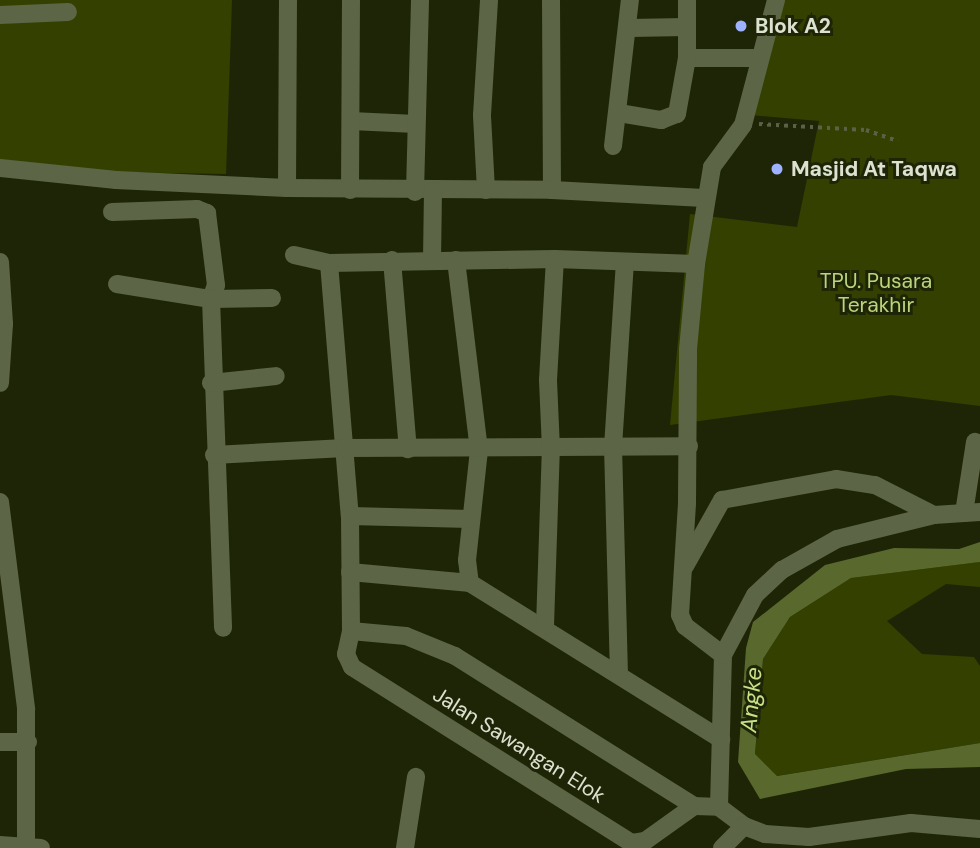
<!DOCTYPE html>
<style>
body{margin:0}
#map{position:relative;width:980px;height:848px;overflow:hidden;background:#1e2507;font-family:"DM Sans",sans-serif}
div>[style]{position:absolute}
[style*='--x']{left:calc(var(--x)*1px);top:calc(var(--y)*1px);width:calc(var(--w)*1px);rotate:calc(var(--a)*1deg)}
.green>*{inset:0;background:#334000}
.water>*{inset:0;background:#59682c}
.path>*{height:3.5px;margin-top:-1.75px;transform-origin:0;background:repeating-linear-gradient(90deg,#5a6147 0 3.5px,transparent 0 8.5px)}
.minor>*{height:18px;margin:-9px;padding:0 9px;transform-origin:9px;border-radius:9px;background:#5c6545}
.dots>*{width:19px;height:19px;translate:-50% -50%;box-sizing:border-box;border:4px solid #1e2507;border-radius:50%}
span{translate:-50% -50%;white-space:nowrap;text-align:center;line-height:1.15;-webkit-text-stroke:6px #1e2507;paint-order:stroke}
.poi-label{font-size:21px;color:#dce2d0;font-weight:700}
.left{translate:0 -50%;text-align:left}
.park-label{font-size:21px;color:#bcd47c}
.street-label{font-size:21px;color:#dce2d0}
.water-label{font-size:23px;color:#c9e289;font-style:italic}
</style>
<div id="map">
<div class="green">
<div style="clip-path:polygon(0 0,232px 0,226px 174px,105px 172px,0 161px)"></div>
<div style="clip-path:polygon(781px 0,980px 0,980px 406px,891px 395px,670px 425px,690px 214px,797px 227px,819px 121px,750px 115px)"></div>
<div style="clip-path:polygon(980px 562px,980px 587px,946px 584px,887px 621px,922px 654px,974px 657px,980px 666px,980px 743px,776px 776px,755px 755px,763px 659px,790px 617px,851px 578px)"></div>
</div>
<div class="water">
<div style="clip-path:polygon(980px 542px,980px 562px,851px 578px,790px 617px,763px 659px,755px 754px,777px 776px,980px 743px,980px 767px,906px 769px,760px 799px,738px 762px,746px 648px,753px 622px,825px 565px,894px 548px,959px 549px)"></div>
</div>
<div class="path">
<div style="--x:759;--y:124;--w:107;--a:3.2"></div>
<div style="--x:866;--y:130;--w:34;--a:19"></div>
</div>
<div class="minor">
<div style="--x:551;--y:0;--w:190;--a:89.7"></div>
<div style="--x:0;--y:15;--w:68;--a:-2.5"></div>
<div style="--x:629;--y:28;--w:58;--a:-1"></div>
<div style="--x:687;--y:58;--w:73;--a:0"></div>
<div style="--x:619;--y:113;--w:43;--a:9.5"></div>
<div style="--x:661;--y:120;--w:17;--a:-21"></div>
<div style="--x:677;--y:114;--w:57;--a:-79.9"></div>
<div style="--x:687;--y:58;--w:58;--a:-90"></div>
<div style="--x:351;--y:121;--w:65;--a:2.6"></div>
<div style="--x:613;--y:146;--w:147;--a:-83.4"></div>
<div style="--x:0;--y:168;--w:117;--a:5.9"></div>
<div style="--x:116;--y:180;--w:171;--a:2.7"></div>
<div style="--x:287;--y:188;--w:265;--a:0.4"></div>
<div style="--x:552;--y:190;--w:152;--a:3"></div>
<div style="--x:287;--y:188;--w:188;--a:-89.7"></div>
<div style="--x:350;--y:190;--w:190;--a:-89.7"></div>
<div style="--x:486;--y:190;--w:75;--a:-93.1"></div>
<div style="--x:482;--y:115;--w:115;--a:-86.5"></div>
<div style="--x:415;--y:192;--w:192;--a:-88.5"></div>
<div style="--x:112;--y:212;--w:85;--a:-2"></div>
<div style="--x:197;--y:209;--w:11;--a:22"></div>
<div style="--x:207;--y:213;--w:73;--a:82.9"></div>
<div style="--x:216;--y:285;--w:15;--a:110"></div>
<div style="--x:211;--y:299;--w:61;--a:-0.9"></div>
<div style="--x:294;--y:255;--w:36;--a:13"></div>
<div style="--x:329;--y:263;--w:226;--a:-1"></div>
<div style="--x:555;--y:259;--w:141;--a:2"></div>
<div style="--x:392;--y:260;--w:190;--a:85.2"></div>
<div style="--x:456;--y:260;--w:191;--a:83.1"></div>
<div style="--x:479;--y:450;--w:111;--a:96.2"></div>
<div style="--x:467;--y:560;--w:23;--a:83"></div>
<div style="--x:470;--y:583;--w:296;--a:31.9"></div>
<div style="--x:432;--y:261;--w:70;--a:-89.2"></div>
<div style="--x:0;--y:262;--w:62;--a:86.3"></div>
<div style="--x:4;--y:324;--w:59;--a:93.9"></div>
<div style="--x:329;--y:263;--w:254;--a:85.3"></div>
<div style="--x:350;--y:516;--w:115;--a:89.5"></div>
<div style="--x:351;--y:631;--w:24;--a:102"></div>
<div style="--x:346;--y:654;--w:14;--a:65"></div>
<div style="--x:352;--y:667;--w:331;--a:32.2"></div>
<div style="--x:632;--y:843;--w:13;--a:-9"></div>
<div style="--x:645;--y:841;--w:60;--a:-35.5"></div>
<div style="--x:117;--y:284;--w:95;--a:9.1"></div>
<div style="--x:211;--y:299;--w:329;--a:87.9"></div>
<div style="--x:211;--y:383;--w:65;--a:-6.1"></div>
<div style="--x:214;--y:455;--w:131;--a:-3.1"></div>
<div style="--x:345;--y:448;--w:344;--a:-0.3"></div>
<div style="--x:0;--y:502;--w:209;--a:82.8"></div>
<div style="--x:26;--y:709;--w:139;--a:90"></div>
<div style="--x:964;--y:513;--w:72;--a:-81.2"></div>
<div style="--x:350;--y:516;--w:120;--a:1.4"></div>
<div style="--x:685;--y:566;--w:76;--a:-60.7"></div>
<div style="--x:722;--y:500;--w:116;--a:-10.4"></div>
<div style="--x:836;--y:479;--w:39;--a:9"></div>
<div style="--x:875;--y:485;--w:66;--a:27"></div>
<div style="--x:350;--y:572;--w:121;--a:5.2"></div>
<div style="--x:545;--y:626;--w:177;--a:-88.1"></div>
<div style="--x:551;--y:449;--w:69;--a:-92.5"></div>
<div style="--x:548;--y:380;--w:121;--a:-86.7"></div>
<div style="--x:351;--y:631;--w:55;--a:5.2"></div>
<div style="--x:406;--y:636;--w:53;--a:22.2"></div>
<div style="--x:455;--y:656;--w:282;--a:32.1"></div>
<div style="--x:694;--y:806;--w:25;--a:2"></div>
<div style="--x:719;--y:807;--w:31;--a:37"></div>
<div style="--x:744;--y:826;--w:22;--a:21"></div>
<div style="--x:765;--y:834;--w:44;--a:3.9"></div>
<div style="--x:809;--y:837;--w:103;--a:-7.8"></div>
<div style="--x:911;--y:823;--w:69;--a:5"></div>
<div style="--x:723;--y:655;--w:48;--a:-142.7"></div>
<div style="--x:685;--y:626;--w:12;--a:-114"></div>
<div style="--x:680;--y:615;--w:112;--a:-86.4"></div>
<div style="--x:687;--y:503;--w:154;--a:-89.6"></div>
<div style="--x:688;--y:349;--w:85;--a:-84.6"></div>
<div style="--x:696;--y:264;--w:98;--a:-80.6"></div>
<div style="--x:712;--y:167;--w:52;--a:-53.6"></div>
<div style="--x:743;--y:125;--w:129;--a:-75.2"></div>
<div style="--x:619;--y:675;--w:228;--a:-91.5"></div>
<div style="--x:613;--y:447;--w:184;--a:-86.3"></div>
<div style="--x:0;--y:742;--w:28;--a:0"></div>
<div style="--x:719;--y:807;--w:152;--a:-88.5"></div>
<div style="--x:723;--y:655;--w:68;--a:-61.9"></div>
<div style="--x:755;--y:595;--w:37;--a:-43"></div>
<div style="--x:782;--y:570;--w:63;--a:-29.4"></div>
<div style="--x:837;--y:539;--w:100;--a:-13.9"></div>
<div style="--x:934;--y:515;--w:46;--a:-3.7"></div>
<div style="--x:0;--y:845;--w:41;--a:4.2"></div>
<div style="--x:405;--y:848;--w:72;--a:-81.2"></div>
<div style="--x:722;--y:848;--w:31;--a:-45"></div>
</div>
<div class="dots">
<div style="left:741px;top:26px;background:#9eb3fd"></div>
<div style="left:777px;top:169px;background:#9eb3fd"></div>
</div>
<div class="poi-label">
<span class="left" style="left:755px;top:26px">Blok A2</span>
<span class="left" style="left:791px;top:169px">Masjid At Taqwa</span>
</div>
<div class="park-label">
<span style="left:876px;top:293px">TPU. Pusara<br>Terakhir</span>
</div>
<div class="street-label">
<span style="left:519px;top:745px;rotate:32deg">Jalan Sawangan Elok</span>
</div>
<div class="water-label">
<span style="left:751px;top:700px;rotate:-85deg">Angke</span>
</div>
</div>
